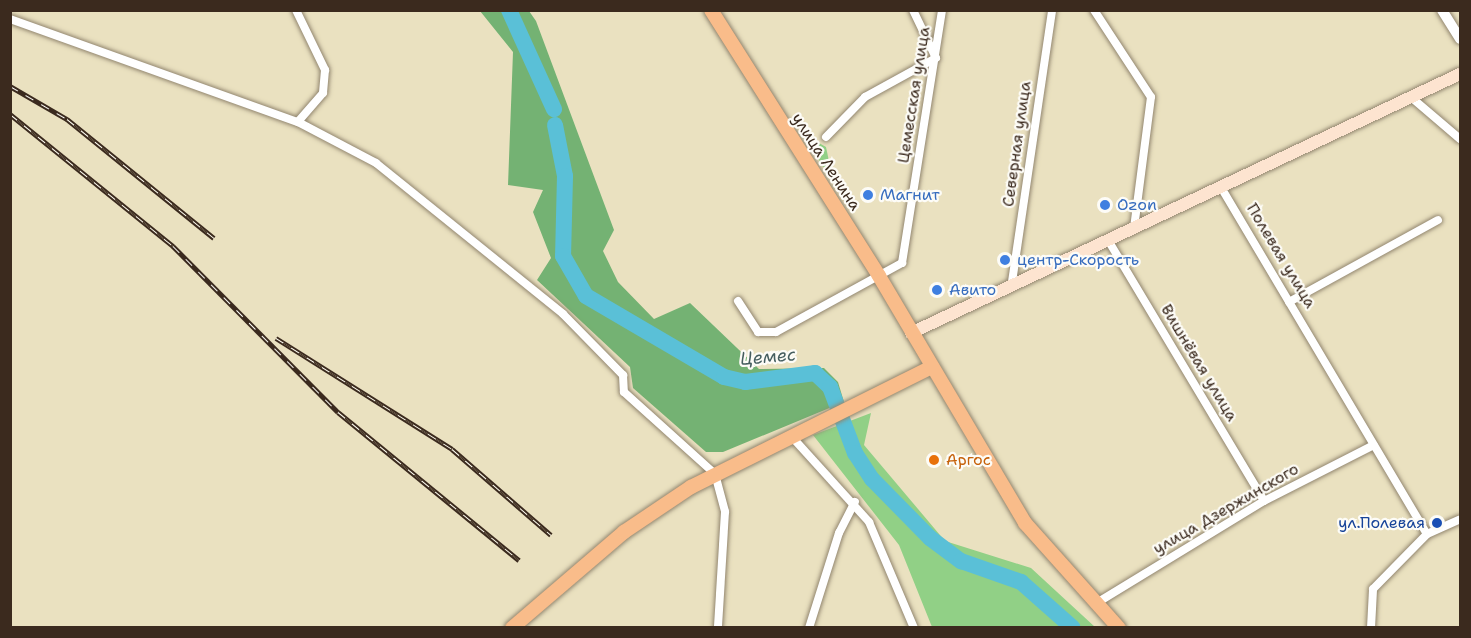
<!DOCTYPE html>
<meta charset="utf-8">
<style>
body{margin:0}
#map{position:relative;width:1471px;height:638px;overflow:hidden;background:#eae1c0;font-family:"Shantell Sans",sans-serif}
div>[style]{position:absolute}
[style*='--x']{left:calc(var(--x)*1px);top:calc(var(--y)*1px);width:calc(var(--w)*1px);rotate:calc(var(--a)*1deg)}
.green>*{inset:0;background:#91d086}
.forest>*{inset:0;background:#74b273}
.river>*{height:16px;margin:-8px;padding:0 8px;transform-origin:8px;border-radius:8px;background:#5ac0d7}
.roads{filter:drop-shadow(0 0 2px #92866f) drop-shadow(0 0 2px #92866f)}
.minor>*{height:8px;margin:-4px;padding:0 4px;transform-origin:4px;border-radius:4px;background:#fff}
.tertiary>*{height:10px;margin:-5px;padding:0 5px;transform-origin:5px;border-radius:5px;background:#fff}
.secondary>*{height:12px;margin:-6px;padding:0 6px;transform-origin:6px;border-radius:6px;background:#fde4d0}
.primary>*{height:14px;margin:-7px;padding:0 7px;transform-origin:7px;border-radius:7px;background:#f9bc8a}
.trunk>*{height:14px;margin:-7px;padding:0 7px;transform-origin:7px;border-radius:7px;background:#f9bc8a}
.rail>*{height:5px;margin-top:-2.5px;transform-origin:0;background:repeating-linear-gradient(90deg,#fdfcf7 0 9px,#3b2a1e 0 18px);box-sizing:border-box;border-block:2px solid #3b2a1e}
.dots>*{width:16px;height:16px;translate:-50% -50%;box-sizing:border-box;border:3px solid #fdfcf7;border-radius:50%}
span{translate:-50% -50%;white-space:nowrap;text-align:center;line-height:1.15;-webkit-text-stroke:4.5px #fdfcf7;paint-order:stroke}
.street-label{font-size:16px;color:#3b2a1e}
.shop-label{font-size:16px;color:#366cbe}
.left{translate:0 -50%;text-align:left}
.food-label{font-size:16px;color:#c56008}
.transit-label{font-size:16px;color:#164399}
.right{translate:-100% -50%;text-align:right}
.water-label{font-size:18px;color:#465e5f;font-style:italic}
.frame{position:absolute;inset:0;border:12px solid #3b2a1e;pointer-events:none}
</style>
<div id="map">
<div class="green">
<div style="clip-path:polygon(805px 135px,826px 147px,830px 166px,823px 167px)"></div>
<div style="clip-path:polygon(871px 413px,864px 445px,945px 541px,1031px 568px,1095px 627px,932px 627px,899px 545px,813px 435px)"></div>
</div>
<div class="forest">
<div style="clip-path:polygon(480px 11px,529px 11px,536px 21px,614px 230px,603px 251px,618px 282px,654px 319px,690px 303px,759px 369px,824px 368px,838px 382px,844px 402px,723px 452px,706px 452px,633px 388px,630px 367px,537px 280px,551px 258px,533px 212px,543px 190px,508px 185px,513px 52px)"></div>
</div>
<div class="river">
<div style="--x:509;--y:10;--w:109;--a:65.6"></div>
<div style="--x:555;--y:125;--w:52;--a:78.9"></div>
<div style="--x:565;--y:176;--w:80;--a:91.4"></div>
<div style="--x:563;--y:256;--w:46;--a:60.1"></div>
<div style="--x:586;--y:296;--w:160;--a:30.4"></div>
<div style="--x:724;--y:377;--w:22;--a:13"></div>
<div style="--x:745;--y:382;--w:71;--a:-7.3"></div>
<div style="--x:815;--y:373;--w:21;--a:43"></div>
<div style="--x:830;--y:387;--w:71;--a:69.3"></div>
<div style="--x:855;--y:453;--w:31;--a:57"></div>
<div style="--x:872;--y:479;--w:83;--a:45.5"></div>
<div style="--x:930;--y:538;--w:39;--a:37"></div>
<div style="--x:961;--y:561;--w:64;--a:19.3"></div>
<div style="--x:1021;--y:582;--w:69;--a:41.5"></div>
</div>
<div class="roads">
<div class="minor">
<div style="--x:296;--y:10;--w:67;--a:64.2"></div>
<div style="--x:325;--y:70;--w:23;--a:95"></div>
<div style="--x:323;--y:93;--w:38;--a:131"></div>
<div style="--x:1094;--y:10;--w:104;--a:56.8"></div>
<div style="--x:1151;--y:97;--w:132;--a:97.4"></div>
<div style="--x:10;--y:19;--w:306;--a:19.7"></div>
<div style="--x:298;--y:122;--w:88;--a:27.7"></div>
<div style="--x:376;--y:163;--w:240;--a:38.9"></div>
<div style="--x:563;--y:314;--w:86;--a:45.5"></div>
<div style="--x:623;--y:375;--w:17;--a:87"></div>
<div style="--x:624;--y:392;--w:122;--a:42"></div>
<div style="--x:715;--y:474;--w:39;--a:75"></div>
<div style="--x:725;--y:512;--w:116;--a:93.5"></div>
<div style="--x:1412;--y:98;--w:63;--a:40.5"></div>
<div style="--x:826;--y:137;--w:56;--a:-45.7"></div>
<div style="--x:865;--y:97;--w:81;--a:-28.8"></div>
<div style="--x:936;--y:58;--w:53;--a:-115.6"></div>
<div style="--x:1222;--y:189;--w:401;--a:59.3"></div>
<div style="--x:1108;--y:240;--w:304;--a:59.1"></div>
<div style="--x:1012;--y:282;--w:275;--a:-81.6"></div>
<div style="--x:738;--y:301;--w:37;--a:57"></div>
<div style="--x:758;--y:332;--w:18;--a:0"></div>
<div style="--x:776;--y:332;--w:144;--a:-28.7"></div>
<div style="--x:902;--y:263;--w:256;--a:-81"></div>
<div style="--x:1289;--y:302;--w:170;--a:-28.8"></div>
<div style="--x:792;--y:437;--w:115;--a:47.8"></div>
<div style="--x:869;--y:522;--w:115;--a:67"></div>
<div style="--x:1095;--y:604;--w:198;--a:-31.4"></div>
<div style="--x:1264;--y:501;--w:123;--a:-27"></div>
<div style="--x:809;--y:628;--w:100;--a:-72.5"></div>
<div style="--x:839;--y:533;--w:35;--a:-63"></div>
<div style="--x:1371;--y:628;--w:39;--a:-87"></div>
<div style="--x:1373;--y:589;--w:77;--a:-45.5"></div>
<div style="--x:1427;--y:534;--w:36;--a:-24"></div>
</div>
<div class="tertiary">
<div style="--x:1442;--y:10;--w:34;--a:58"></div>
</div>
<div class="secondary">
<div style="--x:911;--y:333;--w:607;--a:-25.26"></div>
</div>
<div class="primary">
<div style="--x:512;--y:628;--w:148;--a:-40.6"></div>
<div style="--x:624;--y:532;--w:81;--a:-33.9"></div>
<div style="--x:691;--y:487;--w:267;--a:-26.5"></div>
</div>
<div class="trunk">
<div style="--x:711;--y:10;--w:315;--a:57.7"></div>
<div style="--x:879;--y:276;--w:287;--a:59.4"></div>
<div style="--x:1025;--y:523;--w:141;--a:48.2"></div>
</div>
</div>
<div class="rail">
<div style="--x:10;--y:86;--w:66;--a:30.1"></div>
<div style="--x:67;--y:119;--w:189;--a:39"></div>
<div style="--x:10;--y:114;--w:210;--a:39"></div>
<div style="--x:173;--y:246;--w:234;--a:45.2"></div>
<div style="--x:338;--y:412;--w:234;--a:39.3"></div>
<div style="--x:276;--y:338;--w:208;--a:32.2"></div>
<div style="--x:452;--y:449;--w:131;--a:41"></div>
</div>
<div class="dots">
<div style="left:868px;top:195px;background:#3f7fe0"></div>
<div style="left:1105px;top:205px;background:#3f7fe0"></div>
<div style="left:1005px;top:260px;background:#3f7fe0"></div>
<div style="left:937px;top:290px;background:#3f7fe0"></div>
<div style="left:934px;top:460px;background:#e8710a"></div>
<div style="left:1437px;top:523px;background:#1a4fb4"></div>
</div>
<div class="street-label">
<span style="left:914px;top:95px;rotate:-81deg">Цемесская улица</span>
<span style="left:1017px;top:144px;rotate:-82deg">Северная улица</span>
<span style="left:826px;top:162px;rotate:57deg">улица Ленина</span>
<span style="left:1281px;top:256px;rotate:59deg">Полевая улица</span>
<span style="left:1199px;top:363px;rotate:59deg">Вишнёвая улица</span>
<span style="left:1226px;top:509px;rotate:-30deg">улица Дзержинского</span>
</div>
<div class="shop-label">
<span class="left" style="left:880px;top:195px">Магнит</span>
<span class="left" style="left:1117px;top:205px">Ozon</span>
<span class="left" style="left:1017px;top:260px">центр-Скорость</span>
<span class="left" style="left:949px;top:290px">Авито</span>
</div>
<div class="food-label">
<span class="left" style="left:946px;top:460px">Аргос</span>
</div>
<div class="transit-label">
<span class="right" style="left:1425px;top:523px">ул.Полевая</span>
</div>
<div class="water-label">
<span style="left:768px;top:357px;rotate:-5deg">Цемес</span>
</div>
<div class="frame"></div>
</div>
